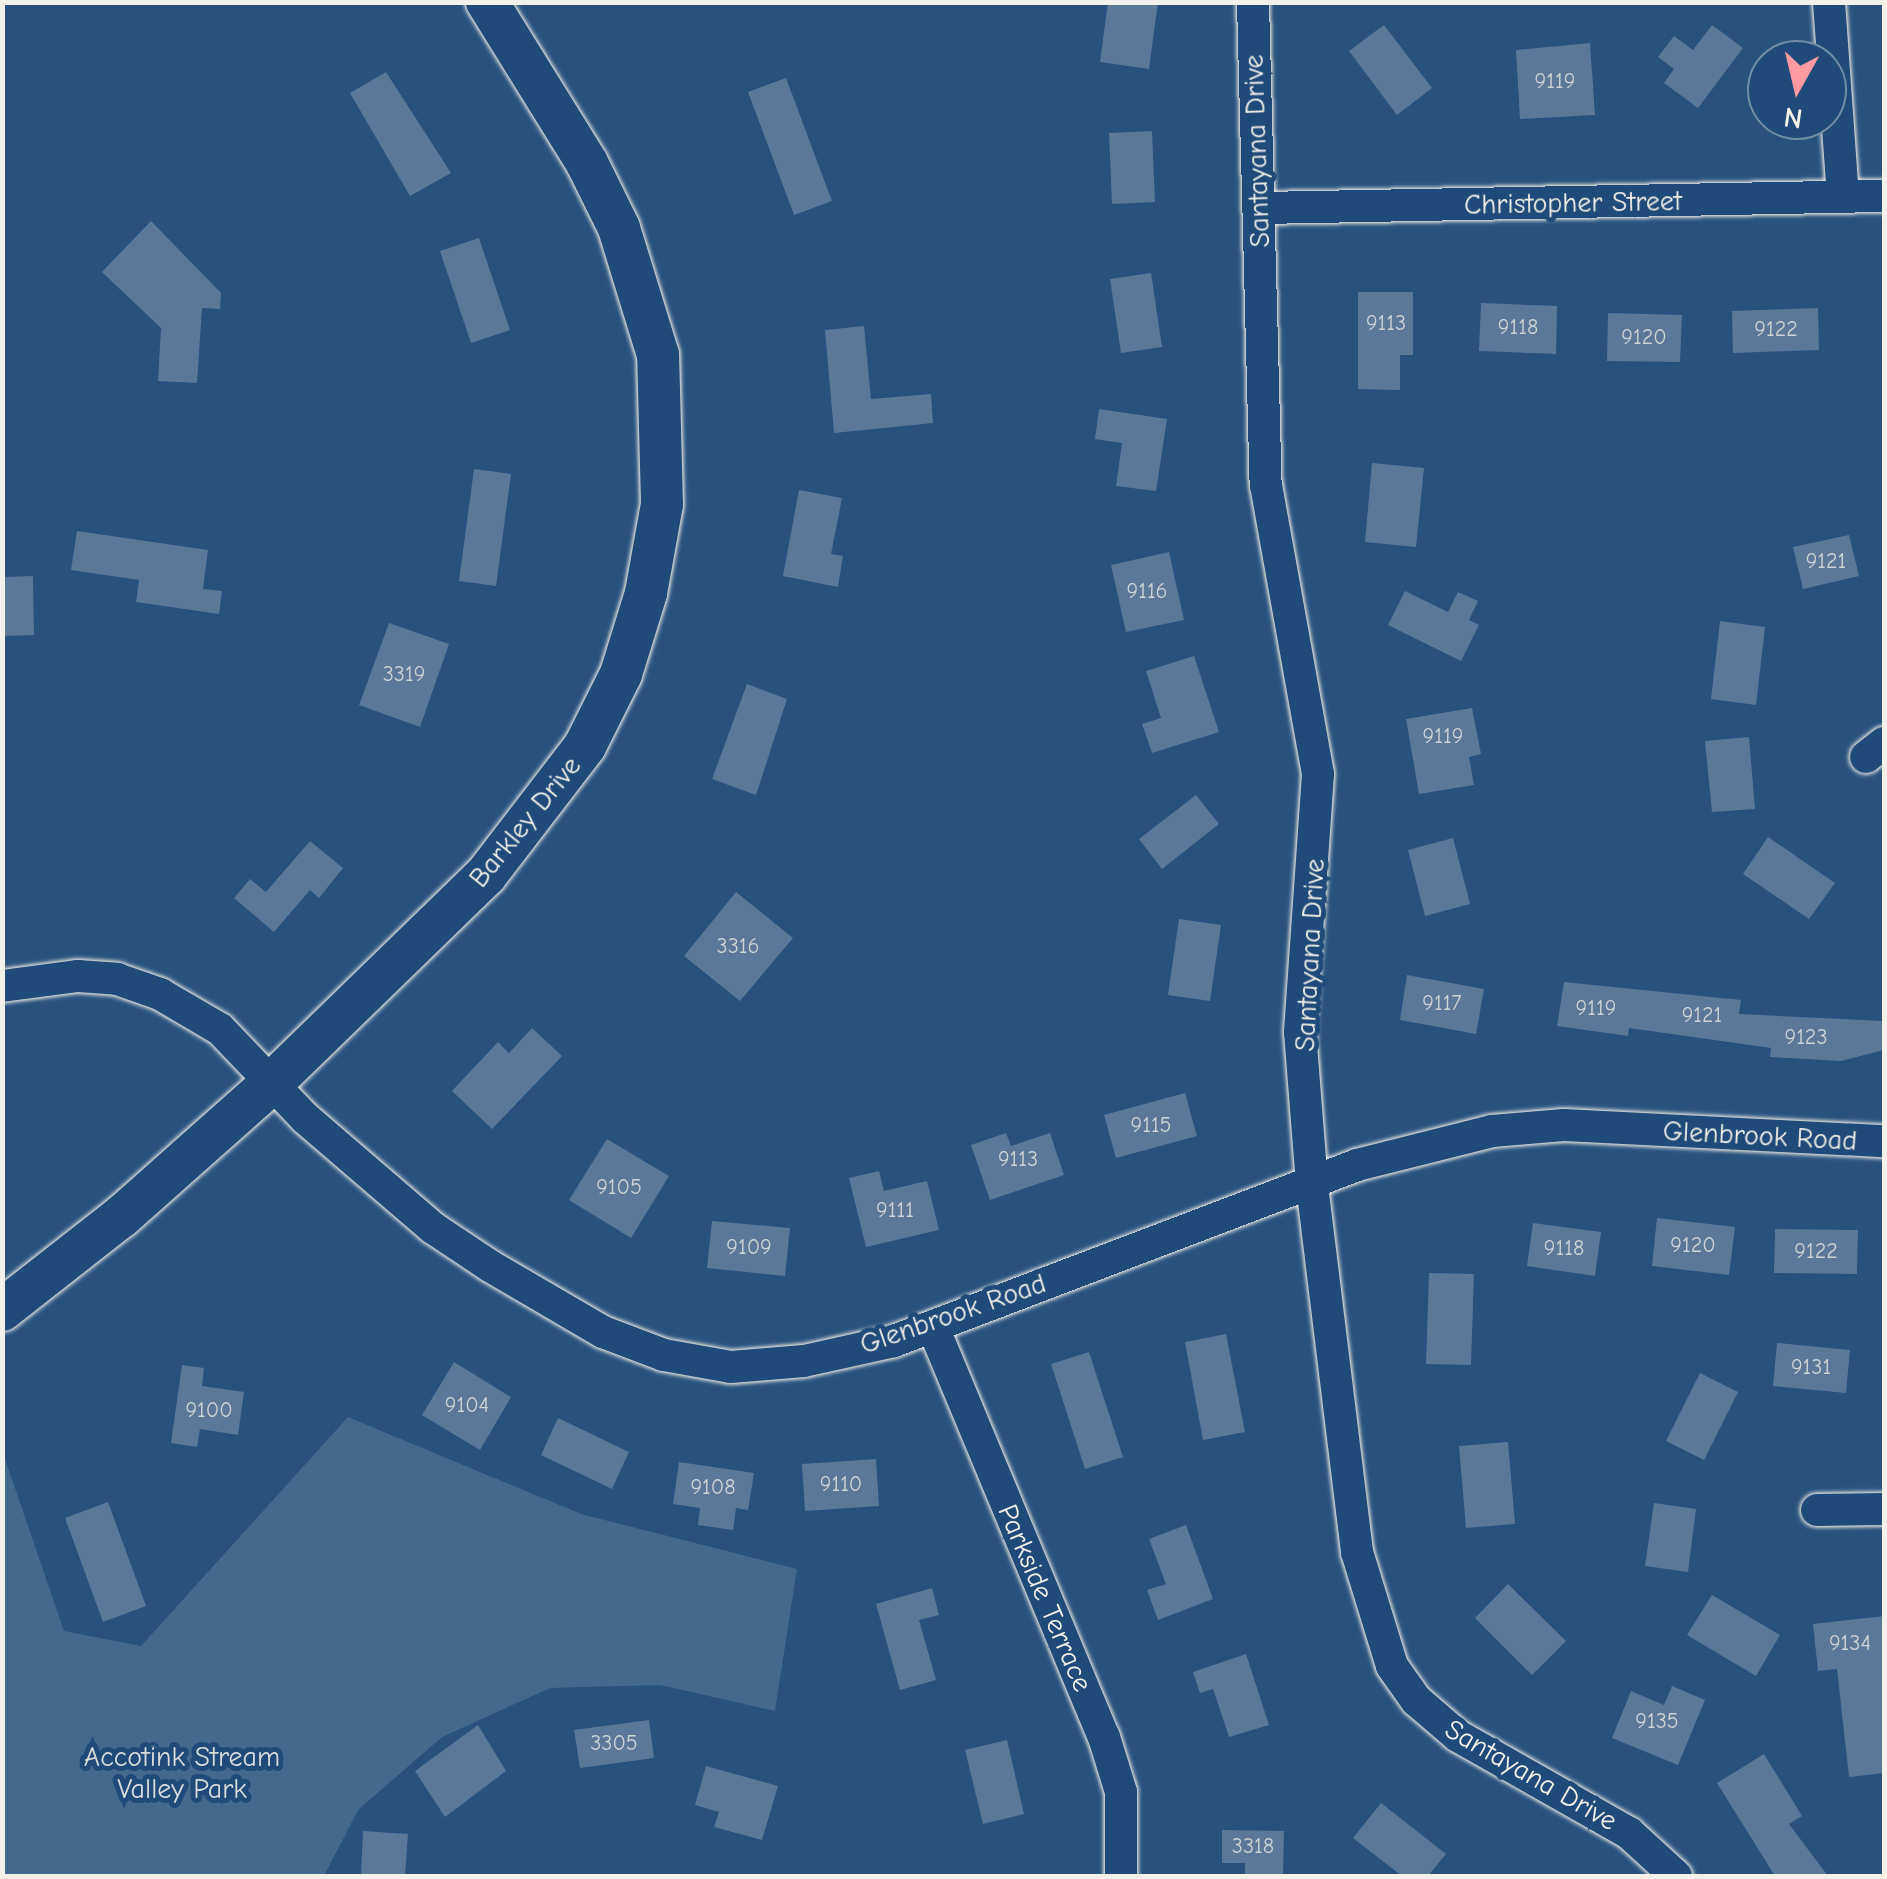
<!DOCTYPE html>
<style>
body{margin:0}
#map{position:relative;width:1887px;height:1879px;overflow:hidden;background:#28517e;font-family:"Comic Neue",sans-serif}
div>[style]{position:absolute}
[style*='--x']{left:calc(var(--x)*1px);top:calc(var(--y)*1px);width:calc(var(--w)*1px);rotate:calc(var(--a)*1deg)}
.green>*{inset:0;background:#45688e}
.building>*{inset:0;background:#5b7899}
.roads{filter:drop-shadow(0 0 2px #f4f1e8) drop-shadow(0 0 2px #f4f1e8)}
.minor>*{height:32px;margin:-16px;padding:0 16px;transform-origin:16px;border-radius:16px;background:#1f4a7a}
.tertiary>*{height:42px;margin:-21px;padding:0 21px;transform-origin:21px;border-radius:21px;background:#1f4a7a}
span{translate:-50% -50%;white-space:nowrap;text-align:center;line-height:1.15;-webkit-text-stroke:10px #1f4a7a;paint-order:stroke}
.number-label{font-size:22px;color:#ced3d4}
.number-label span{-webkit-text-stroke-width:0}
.street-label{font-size:28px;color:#f4f1e8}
.park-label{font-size:28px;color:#dadcda}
.frame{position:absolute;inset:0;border:5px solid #f4f1e8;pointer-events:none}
.north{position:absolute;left:1747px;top:40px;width:100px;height:100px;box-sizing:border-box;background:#1f4a7a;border:2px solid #748da6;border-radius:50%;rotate:188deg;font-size:28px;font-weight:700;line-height:40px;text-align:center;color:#f4f1e8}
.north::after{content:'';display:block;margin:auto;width:35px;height:45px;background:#ff9aa2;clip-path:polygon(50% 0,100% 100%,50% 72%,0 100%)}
</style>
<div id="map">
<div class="green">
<div style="clip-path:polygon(348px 1417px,581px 1514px,797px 1569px,775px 1711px,660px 1685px,550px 1688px,442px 1737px,358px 1810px,324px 1876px,3px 1876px,3px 1453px,64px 1631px,141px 1646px)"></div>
</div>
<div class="building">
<div style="clip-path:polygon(1108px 2px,1158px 2px,1149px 69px,1100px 62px)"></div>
<div style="clip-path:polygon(1384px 25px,1432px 88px,1397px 115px,1349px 51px)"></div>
<div style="clip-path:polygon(1712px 25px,1743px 48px,1698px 108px,1664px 83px,1674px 69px,1658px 57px,1674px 36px,1693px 50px)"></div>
<div style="clip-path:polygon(1590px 43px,1595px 115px,1520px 119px,1516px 50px)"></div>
<div style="clip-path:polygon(386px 72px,451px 173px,410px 196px,350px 93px)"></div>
<div style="clip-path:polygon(786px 78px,832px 201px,794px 215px,748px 92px)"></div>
<div style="clip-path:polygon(1152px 131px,1155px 202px,1112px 204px,1109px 133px)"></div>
<div style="clip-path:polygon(151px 221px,221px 293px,220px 309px,202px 308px,197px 383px,158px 381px,161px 328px,102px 272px)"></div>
<div style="clip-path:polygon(479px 238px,510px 330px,471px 343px,440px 251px)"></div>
<div style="clip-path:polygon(1151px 273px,1162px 347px,1121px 353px,1110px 279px)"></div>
<div style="clip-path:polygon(1358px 292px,1413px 292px,1413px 355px,1400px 355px,1400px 390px,1358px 389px)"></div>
<div style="clip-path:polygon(1481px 303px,1557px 306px,1556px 354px,1479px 351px)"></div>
<div style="clip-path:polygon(1818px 308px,1819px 350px,1733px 353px,1732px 311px)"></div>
<div style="clip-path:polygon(1608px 313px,1682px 315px,1680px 362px,1607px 361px)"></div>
<div style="clip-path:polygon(864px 326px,871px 399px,931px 394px,933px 423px,834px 433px,825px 330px)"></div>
<div style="clip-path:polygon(1099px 409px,1167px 419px,1156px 491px,1116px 486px,1122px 443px,1095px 439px)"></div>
<div style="clip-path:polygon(1372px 463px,1424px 468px,1416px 547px,1365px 542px)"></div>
<div style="clip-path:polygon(474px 469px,511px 474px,496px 586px,459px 581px)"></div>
<div style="clip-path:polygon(799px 490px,842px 498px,831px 554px,843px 556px,838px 587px,783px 576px)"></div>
<div style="clip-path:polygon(77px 531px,208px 550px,203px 589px,222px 591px,219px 614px,136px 602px,139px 580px,71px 570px)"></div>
<div style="clip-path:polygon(1849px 535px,1859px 576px,1803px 589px,1793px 547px)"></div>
<div style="clip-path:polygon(1169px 552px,1184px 620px,1126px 632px,1111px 565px)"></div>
<div style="clip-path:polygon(33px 576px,34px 635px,2px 636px,2px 577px)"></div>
<div style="clip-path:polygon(1405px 591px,1448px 612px,1458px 592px,1478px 601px,1469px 620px,1479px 625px,1461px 661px,1388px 625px)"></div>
<div style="clip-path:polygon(1720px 621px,1765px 627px,1756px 705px,1711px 699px)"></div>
<div style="clip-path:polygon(389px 623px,449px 644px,420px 727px,359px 705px)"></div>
<div style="clip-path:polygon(1194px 656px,1219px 732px,1152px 753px,1142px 724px,1161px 718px,1146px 671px)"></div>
<div style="clip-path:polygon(747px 684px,787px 699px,756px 795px,712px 779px)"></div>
<div style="clip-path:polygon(1472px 708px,1481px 754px,1469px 757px,1474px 785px,1419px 794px,1406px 719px)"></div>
<div style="clip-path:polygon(1749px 737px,1755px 809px,1712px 812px,1705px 741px)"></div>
<div style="clip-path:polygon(1196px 795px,1219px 824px,1162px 869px,1139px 839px)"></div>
<div style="clip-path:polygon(1768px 837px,1835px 883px,1809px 919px,1743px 874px)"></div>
<div style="clip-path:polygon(1453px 838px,1470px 904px,1425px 916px,1408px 850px)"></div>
<div style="clip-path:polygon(310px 841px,343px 868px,319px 898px,310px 890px,274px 932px,234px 898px,250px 879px,266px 892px)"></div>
<div style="clip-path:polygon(736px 892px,793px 938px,740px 1001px,684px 956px)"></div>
<div style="clip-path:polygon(1179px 919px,1221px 925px,1210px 1001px,1168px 995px)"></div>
<div style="clip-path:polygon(1407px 975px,1484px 989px,1476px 1034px,1400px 1020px)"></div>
<div style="clip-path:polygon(1564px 982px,1741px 1000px,1739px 1014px,1884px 1021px,1884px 1050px,1841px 1061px,1770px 1057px,1771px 1048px,1629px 1028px,1628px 1036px,1557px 1026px)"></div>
<div style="clip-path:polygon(532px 1028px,562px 1056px,492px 1129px,452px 1091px,498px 1042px,509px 1053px)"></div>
<div style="clip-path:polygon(1185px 1093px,1197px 1136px,1116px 1158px,1104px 1115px)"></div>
<div style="clip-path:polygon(1006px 1133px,1011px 1146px,1050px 1133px,1064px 1175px,990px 1200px,971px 1145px)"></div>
<div style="clip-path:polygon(607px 1139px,669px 1176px,631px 1238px,569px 1200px)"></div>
<div style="clip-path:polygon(879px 1171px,884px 1191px,927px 1181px,939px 1230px,866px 1247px,849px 1178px)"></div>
<div style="clip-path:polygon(1657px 1218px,1735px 1227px,1729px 1275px,1652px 1266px)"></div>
<div style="clip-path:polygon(712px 1221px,790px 1228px,785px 1276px,707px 1268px)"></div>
<div style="clip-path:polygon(1533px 1223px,1601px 1232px,1595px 1276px,1527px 1266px)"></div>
<div style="clip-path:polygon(1775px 1229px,1858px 1230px,1857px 1274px,1774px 1273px)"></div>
<div style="clip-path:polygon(1429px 1273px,1474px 1274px,1471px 1365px,1426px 1364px)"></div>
<div style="clip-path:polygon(1226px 1334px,1245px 1432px,1203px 1440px,1185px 1342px)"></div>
<div style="clip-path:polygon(1777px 1343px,1850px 1350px,1846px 1393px,1773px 1386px)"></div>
<div style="clip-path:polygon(1089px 1352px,1123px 1457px,1085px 1469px,1051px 1364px)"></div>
<div style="clip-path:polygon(454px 1362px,511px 1397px,480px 1450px,422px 1415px)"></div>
<div style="clip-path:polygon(182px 1365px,204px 1368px,202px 1386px,244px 1392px,238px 1435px,200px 1429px,197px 1447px,171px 1443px)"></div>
<div style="clip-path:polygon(1700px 1373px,1738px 1392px,1704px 1460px,1666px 1441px)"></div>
<div style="clip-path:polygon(558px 1418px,629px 1452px,612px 1489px,541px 1455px)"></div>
<div style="clip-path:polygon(1508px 1442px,1515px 1524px,1466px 1528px,1459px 1446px)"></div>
<div style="clip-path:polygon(876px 1459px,879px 1506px,805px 1511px,802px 1464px)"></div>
<div style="clip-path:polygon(679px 1462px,754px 1473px,748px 1510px,736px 1508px,733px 1530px,698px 1525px,700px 1508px,673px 1504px)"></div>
<div style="clip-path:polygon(108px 1502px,146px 1606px,103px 1622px,65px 1518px)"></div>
<div style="clip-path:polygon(1654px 1503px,1696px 1509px,1688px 1572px,1645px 1566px)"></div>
<div style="clip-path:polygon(1186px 1525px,1213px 1599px,1158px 1620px,1147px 1590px,1166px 1584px,1149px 1539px)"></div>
<div style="clip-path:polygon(1508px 1584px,1566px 1641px,1532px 1675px,1475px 1618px)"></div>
<div style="clip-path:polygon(932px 1588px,939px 1615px,919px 1620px,936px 1680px,900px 1690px,876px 1604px)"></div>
<div style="clip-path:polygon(1712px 1595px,1780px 1635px,1756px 1676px,1687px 1635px)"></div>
<div style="clip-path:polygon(1884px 1616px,1884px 1773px,1849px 1777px,1837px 1669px,1818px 1671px,1813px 1624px)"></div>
<div style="clip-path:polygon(1246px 1654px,1269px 1725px,1229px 1737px,1213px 1689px,1200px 1693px,1193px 1672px)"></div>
<div style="clip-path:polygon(1672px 1686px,1705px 1700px,1678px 1765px,1612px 1738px,1631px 1691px,1664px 1705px)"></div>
<div style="clip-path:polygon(649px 1720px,654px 1758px,580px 1768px,574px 1730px)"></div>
<div style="clip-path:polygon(478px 1725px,506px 1771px,445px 1817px,415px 1771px)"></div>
<div style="clip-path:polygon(1007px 1740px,1024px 1814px,983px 1824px,965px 1750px)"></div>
<div style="clip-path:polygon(1764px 1754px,1802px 1816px,1789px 1824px,1828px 1876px,1775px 1876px,1717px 1783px)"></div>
<div style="clip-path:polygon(706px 1766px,778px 1786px,762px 1840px,714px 1827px,719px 1812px,695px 1805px)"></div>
<div style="clip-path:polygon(1381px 1803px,1446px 1854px,1428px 1876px,1402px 1876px,1353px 1838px)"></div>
<div style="clip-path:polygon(1222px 1830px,1284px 1831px,1283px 1876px,1245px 1876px,1245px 1863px,1222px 1863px)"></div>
<div style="clip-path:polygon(363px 1831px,408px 1834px,405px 1876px,361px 1876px)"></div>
</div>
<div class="roads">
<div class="minor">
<div style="--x:1253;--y:2;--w:483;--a:88.5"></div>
<div style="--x:1266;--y:485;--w:294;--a:79.8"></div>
<div style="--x:1318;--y:774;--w:259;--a:94"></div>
<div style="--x:1300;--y:1032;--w:153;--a:85.5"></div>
<div style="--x:1312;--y:1185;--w:370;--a:83"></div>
<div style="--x:1357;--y:1552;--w:119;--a:72.9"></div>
<div style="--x:1392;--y:1666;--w:42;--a:54.8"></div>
<div style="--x:1416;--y:1700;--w:55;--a:40.6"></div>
<div style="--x:1458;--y:1736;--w:197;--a:29.6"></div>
<div style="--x:1629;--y:1833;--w:64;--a:42.5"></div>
<div style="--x:1829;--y:2;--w:194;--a:85.9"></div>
<div style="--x:1262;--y:208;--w:622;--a:-1.11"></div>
<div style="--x:1866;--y:757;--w:23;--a:-38"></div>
<div style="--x:2;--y:986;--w:77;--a:-7.5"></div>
<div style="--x:78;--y:976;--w:39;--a:4"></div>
<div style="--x:117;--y:979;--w:46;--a:19.2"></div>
<div style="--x:160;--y:994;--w:69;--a:30.3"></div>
<div style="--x:220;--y:1029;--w:123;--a:46.3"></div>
<div style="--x:305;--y:1118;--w:169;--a:40.7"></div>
<div style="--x:433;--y:1228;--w:69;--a:33.7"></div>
<div style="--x:490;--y:1266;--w:131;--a:30.3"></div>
<div style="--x:603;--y:1332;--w:65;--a:20.7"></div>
<div style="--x:664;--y:1355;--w:68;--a:10.2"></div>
<div style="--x:731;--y:1367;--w:73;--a:-4.7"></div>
<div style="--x:804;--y:1361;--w:92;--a:-12.5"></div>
<div style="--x:894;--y:1341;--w:495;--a:-20.8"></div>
<div style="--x:1357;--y:1165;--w:139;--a:-14.1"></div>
<div style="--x:1492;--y:1131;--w:72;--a:-4.8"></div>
<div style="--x:1564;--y:1125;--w:320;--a:2.9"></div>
<div style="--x:933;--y:1327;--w:444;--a:67.4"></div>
<div style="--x:1104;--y:1737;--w:58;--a:72.8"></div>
<div style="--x:1121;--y:1792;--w:84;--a:90"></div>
<div style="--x:1817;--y:1510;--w:67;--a:-0.9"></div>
</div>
<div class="tertiary">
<div style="--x:2;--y:1310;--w:152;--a:-38.1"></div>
<div style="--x:122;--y:1216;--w:200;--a:-41.6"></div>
<div style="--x:272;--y:1083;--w:298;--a:-44.2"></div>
<div style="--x:486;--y:875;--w:163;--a:-52.5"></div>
<div style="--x:585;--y:746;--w:80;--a:-63.4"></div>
<div style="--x:621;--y:674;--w:85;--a:-72.8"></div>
<div style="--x:646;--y:593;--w:90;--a:-79.8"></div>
<div style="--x:662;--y:504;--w:149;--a:-91.5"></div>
<div style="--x:658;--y:355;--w:133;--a:-107.1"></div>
<div style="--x:619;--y:228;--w:72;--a:-116.2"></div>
<div style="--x:587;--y:163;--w:190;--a:-121.8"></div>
</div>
</div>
<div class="number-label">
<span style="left:1555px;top:82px">9119</span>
<span style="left:1386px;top:324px">9113</span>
<span style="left:1518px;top:328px">9118</span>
<span style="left:1776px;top:330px">9122</span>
<span style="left:1644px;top:338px">9120</span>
<span style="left:1826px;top:562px">9121</span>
<span style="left:1147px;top:592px">9116</span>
<span style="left:404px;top:675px">3319</span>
<span style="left:1443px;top:737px">9119</span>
<span style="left:738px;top:947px">3316</span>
<span style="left:1442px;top:1004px">9117</span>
<span style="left:1596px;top:1009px">9119</span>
<span style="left:1702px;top:1016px">9121</span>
<span style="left:1806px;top:1038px">9123</span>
<span style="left:1151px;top:1126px">9115</span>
<span style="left:1018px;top:1160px">9113</span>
<span style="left:619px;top:1188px">9105</span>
<span style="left:895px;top:1211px">9111</span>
<span style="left:1693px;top:1246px">9120</span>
<span style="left:749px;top:1248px">9109</span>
<span style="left:1564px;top:1249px">9118</span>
<span style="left:1816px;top:1252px">9122</span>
<span style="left:1811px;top:1368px">9131</span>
<span style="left:467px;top:1406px">9104</span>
<span style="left:209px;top:1411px">9100</span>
<span style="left:841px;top:1485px">9110</span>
<span style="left:713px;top:1488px">9108</span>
<span style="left:1850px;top:1644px">9134</span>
<span style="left:1657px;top:1722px">9135</span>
<span style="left:614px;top:1744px">3305</span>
<span style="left:1253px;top:1847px">3318</span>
</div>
<div class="street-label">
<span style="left:1257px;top:151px;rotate:-92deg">Santayana Drive</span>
<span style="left:1573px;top:203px;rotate:-1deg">Christopher Street</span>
<span style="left:525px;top:822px;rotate:-51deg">Barkley Drive</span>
<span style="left:1310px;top:955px;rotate:-87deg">Santayana Drive</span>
<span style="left:1760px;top:1136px;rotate:3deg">Glenbrook Road</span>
<span style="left:953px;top:1314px;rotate:-19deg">Glenbrook Road</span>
<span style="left:1045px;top:1598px;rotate:67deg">Parkside Terrace</span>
<span style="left:1531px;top:1775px;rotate:30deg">Santayana Drive</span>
</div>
<div class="park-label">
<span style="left:182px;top:1773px">Accotink Stream<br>Valley Park</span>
</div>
<div class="frame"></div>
<div class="north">N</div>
</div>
